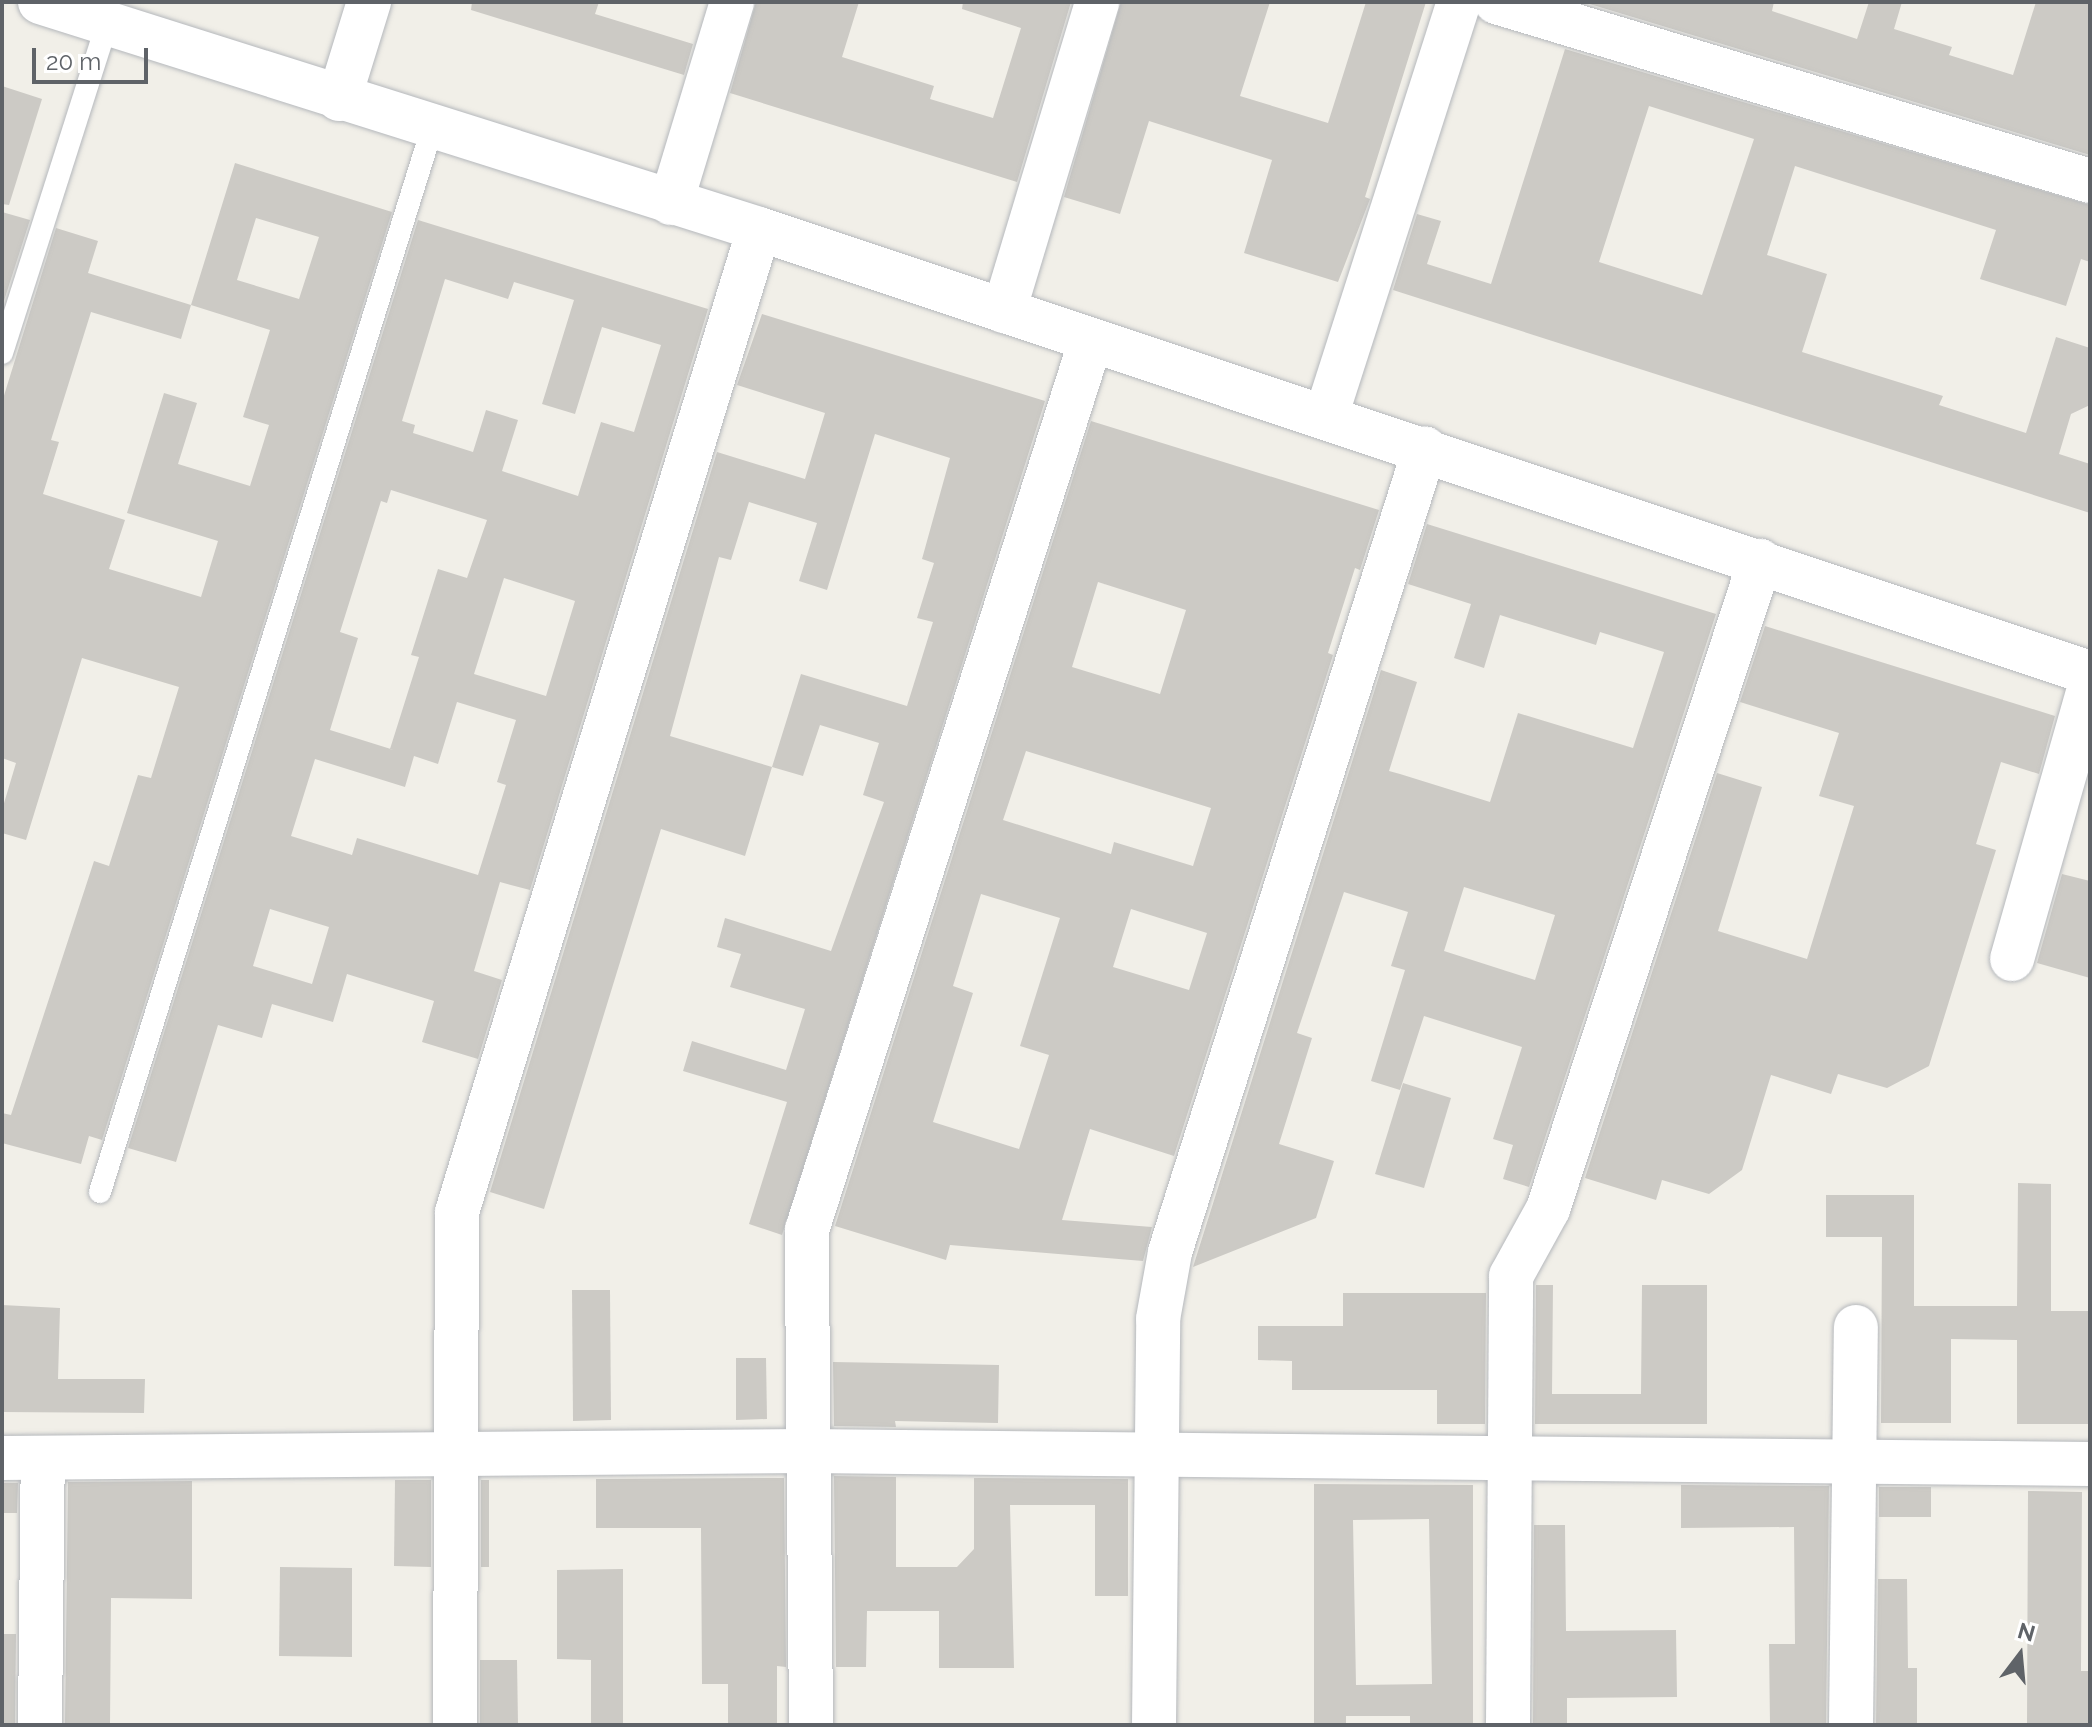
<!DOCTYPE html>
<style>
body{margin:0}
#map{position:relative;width:2092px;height:1727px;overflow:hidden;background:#f1efe8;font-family:Raleway,sans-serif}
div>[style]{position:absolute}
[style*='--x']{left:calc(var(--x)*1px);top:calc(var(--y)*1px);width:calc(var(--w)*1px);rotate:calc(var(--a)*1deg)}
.building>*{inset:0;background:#cccac5}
.roads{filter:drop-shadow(0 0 2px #b5b8bc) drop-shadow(0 0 2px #b5b8bc)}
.service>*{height:22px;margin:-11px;padding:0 11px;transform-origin:11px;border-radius:11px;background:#fff}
.minor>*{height:44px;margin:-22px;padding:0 22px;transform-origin:22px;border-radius:22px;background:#fff}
span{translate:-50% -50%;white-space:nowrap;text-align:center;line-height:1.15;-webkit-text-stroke:8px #fff;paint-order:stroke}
.frame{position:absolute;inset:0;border:4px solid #5f6368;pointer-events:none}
.north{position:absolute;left:1980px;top:1615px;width:80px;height:80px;-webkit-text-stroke:6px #fff;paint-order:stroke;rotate:16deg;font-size:22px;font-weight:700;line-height:32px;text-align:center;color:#5f6368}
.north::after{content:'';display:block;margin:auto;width:28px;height:36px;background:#5f6368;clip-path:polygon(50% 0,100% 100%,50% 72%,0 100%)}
.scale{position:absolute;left:32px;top:48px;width:116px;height:36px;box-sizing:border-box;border:4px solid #5f6368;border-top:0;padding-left:10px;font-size:24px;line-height:28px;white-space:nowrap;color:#5f6368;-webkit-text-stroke:6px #fff;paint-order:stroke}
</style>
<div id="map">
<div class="building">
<div style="clip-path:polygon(472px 2px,599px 2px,595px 14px,693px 44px,684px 75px,471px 10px)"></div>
<div style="clip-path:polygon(756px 2px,859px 2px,842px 57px,934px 86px,930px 99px,993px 118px,1021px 28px,962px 9px,963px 2px,1071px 2px,1017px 182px,730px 93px)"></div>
<div style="clip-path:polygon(1121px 2px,1270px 2px,1240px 96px,1328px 123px,1366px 2px,1426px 2px,1365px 197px,1370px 199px,1338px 282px,1244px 253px,1272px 160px,1149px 121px,1120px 214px,1064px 197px)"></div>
<div style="clip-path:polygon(1583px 2px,1774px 2px,1772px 11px,1857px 39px,1869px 2px,1902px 2px,1894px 29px,1952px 47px,1949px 55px,2013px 75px,2036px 2px,2090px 2px,2090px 155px)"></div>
<div style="clip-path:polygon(evenodd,1565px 49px,2090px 205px,2090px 262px,2081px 259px,2066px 306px,1980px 279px,1996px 230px,1795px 166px,1767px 255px,1827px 274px,1802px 352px,1943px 396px,1939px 405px,2026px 433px,2056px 337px,2090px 348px,2090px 405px,2071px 414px,2059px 454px,2090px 464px,2090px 513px,1393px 290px,1417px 214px,1441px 221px,1427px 264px,1491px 284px,1565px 49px,1649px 106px,1754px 139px,1702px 295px,1599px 262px,1649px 106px)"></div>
<div style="clip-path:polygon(2px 86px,42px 99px,9px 205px,2px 204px)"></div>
<div style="clip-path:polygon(evenodd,235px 163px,392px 212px,102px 1140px,89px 1136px,81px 1164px,2px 1143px,2px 1113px,11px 1115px,94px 861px,109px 866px,138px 775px,151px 778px,179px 687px,82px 658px,26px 840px,2px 833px,2px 810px,16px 763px,2px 758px,2px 402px,56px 228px,98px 241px,88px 273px,191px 305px,235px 163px,256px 218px,319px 237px,299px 299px,237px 280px,256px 218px,235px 163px,191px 305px,270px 330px,243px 417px,269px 425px,250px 486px,178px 464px,197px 403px,164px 393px,127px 513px,218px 541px,201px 597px,109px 569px,125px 520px,43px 494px,59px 442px,51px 440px,91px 312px,181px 339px,191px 305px)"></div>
<div style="clip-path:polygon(2px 212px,30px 220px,2px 307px)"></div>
<div style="clip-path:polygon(evenodd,418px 220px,708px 309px,530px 890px,500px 882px,474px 971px,502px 980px,478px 1059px,422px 1042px,434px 1001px,347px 974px,333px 1022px,272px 1004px,262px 1038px,218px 1025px,176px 1162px,128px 1148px,418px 220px,445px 279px,508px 299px,514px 282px,574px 300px,542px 404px,575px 414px,602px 327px,661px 345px,634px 432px,601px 422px,578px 496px,502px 471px,518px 420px,486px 410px,473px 452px,413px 433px,415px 425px,402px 421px,445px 279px,418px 220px,391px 490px,487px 520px,467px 578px,438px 569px,411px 655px,419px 657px,390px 749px,394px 750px,330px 730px,358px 638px,340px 632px,381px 501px,387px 503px,391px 490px,418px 220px,504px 578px,575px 601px,546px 696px,474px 674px,504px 578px,418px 220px,457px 702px,516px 720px,497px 782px,506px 785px,478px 875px,357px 838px,352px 855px,291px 836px,315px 759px,405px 787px,414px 756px,438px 764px,457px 702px,418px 220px,270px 909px,329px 927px,312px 984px,253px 966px,270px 909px)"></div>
<div style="clip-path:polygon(evenodd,762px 314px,1045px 401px,782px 1235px,749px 1224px,787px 1102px,683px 1071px,692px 1041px,786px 1070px,805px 1009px,730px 987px,741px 954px,717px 947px,725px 918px,831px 951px,884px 802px,863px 795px,879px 743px,820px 725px,803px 776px,772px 767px,745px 856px,661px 829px,544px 1209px,490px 1192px,717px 452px,805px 479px,825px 413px,737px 385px,762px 314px,875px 434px,950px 458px,922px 559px,934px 563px,917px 618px,933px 622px,907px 706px,801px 674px,772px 767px,670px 736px,719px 557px,731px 560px,749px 502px,817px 523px,799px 581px,827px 590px,875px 434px)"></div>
<div style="clip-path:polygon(evenodd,1091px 421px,1379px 510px,1360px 570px,1355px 568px,1328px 653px,1333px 655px,1174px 1156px,1090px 1129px,1062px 1220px,1152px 1227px,1143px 1261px,950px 1245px,946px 1260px,835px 1226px,1091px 421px,1098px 582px,1186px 610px,1160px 694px,1072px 667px,1098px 582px,1091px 421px,1026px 751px,1211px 808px,1193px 866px,1114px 842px,1111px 854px,1003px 820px,1026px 751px,1091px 421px,981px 894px,1060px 918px,1020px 1046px,1049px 1055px,1019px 1149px,933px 1122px,973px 993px,953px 986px,981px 894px,1091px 421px,1131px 909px,1207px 933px,1189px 990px,1113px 967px,1131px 909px)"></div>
<div style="clip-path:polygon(evenodd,1427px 524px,1716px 614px,1529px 1187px,1503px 1179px,1513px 1145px,1493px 1139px,1522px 1047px,1424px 1016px,1400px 1090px,1371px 1081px,1405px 970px,1391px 966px,1408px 912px,1344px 892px,1297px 1033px,1312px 1038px,1279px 1144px,1334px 1161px,1316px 1218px,1193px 1267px,1381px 670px,1417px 682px,1389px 771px,1400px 774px,1490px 802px,1518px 713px,1633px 748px,1664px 652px,1600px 632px,1596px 645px,1500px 615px,1484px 668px,1454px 658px,1471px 604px,1408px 584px,1427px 524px,1464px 887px,1555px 915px,1535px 980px,1444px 951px,1464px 887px)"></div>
<div style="clip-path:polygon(1765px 626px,2055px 716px,2039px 774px,2001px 762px,1976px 844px,1996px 850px,1929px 1066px,1887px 1088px,1838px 1074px,1831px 1094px,1771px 1075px,1742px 1170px,1709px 1194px,1662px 1180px,1656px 1200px,1585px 1178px,1717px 773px,1762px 787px,1718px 931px,1807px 959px,1854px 806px,1819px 796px,1839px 733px,1740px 702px)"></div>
<div style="clip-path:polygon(2062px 874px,2090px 881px,2090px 978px,2037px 963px)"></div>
<div style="clip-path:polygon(1403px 1083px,1451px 1098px,1424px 1188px,1375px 1174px)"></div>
<div style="clip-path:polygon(2018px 1183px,2051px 1184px,2051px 1311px,2088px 1311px,2088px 1424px,2017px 1424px,2017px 1340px,1951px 1339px,1951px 1423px,1881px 1423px,1882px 1237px,1826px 1237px,1826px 1195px,1914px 1195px,1914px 1306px,2017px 1306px)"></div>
<div style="clip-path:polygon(1536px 1285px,1553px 1285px,1552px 1394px,1641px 1394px,1642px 1285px,1707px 1285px,1707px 1424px,1535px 1424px)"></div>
<div style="clip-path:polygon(572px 1290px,610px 1290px,611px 1420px,573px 1421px)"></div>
<div style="clip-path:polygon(1343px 1293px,1486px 1293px,1485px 1424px,1437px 1424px,1437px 1390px,1292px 1390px,1292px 1361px,1258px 1360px,1258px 1326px,1343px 1326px)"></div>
<div style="clip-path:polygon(2px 1305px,60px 1308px,58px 1379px,145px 1379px,144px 1413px,2px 1412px)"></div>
<div style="clip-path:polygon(736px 1358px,766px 1358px,767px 1419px,736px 1420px)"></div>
<div style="clip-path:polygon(833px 1362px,999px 1365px,998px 1423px,895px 1421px,896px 1427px,834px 1426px)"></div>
<div style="clip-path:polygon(834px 1476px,896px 1477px,896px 1567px,957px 1567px,974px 1549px,974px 1478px,1128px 1479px,1128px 1596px,1095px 1596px,1095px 1505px,1010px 1505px,1014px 1668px,939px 1668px,939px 1611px,867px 1611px,866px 1667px,836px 1667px)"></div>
<div style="clip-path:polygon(784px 1478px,786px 1667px,777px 1666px,777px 1725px,728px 1725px,728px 1684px,702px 1684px,701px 1528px,596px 1528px,596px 1479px)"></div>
<div style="clip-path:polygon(395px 1480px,431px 1480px,431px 1567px,394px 1566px)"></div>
<div style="clip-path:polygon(481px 1480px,489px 1480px,489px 1567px,481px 1567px)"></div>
<div style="clip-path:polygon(192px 1481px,192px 1599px,111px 1598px,110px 1725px,65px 1725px,68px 1482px)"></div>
<div style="clip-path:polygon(2px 1483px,18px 1483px,17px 1513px,2px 1513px)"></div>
<div style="clip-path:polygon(evenodd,1314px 1484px,1473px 1485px,1473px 1725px,1410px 1725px,1410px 1716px,1346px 1716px,1346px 1725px,1314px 1725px,1314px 1484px,1429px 1519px,1432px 1684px,1356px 1685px,1353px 1520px,1429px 1519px)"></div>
<div style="clip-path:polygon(1681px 1485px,1829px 1486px,1826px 1725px,1770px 1725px,1769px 1644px,1795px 1644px,1794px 1527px,1681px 1528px)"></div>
<div style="clip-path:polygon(1879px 1487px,1931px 1487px,1931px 1517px,1879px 1517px)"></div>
<div style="clip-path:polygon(2028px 1491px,2082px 1492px,2081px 1671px,2090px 1671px,2090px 1725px,2027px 1725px)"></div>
<div style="clip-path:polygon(1534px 1525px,1565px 1525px,1566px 1631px,1676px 1630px,1677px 1697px,1567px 1698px,1567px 1725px,1533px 1725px)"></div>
<div style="clip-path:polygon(280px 1567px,352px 1568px,352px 1657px,279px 1656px)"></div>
<div style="clip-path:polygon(623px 1569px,623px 1725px,591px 1725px,591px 1660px,557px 1659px,557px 1570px)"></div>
<div style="clip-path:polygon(1878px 1579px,1907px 1579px,1908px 1668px,1917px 1668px,1917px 1725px,1876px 1725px)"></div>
<div style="clip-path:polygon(2px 1634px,16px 1634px,15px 1725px,2px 1725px)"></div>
<div style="clip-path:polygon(480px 1660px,517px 1660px,518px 1725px,480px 1725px)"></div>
</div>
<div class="roads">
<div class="service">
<div style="--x:2;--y:353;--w:346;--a:-72.3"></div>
<div style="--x:100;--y:1192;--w:1114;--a:-72.66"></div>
</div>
<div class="minor">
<div style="--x:40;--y:2;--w:754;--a:17.52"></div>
<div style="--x:759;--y:229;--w:1403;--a:18.45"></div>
<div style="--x:1496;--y:2;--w:620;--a:16.77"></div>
<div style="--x:339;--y:99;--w:102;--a:-72.8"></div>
<div style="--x:671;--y:203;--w:210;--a:-73.1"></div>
<div style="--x:1004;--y:311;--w:323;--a:-73.2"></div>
<div style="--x:1326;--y:416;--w:435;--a:-72.2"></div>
<div style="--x:2012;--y:959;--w:284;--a:-74.1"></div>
<div style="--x:2;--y:1458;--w:803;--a:-0.5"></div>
<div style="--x:805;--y:1451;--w:1285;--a:0.58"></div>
<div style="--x:40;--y:1725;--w:267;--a:-89.4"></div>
<div style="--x:455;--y:1725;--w:513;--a:-89.78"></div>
<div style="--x:457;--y:1212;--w:1028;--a:-72.92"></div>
<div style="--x:811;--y:1725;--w:495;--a:-90.5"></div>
<div style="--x:807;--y:1230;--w:934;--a:-72.3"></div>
<div style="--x:1154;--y:1725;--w:406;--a:-89.4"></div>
<div style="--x:1158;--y:1319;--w:68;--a:-79.8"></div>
<div style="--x:1170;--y:1252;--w:843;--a:-72.4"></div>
<div style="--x:1508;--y:1725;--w:449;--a:-89.6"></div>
<div style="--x:1511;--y:1276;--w:77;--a:-61.1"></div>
<div style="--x:1548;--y:1209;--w:682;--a:-71.88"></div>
<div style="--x:1851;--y:1725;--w:398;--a:-89.3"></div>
</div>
</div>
<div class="frame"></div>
<div class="north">N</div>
<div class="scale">20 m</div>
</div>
